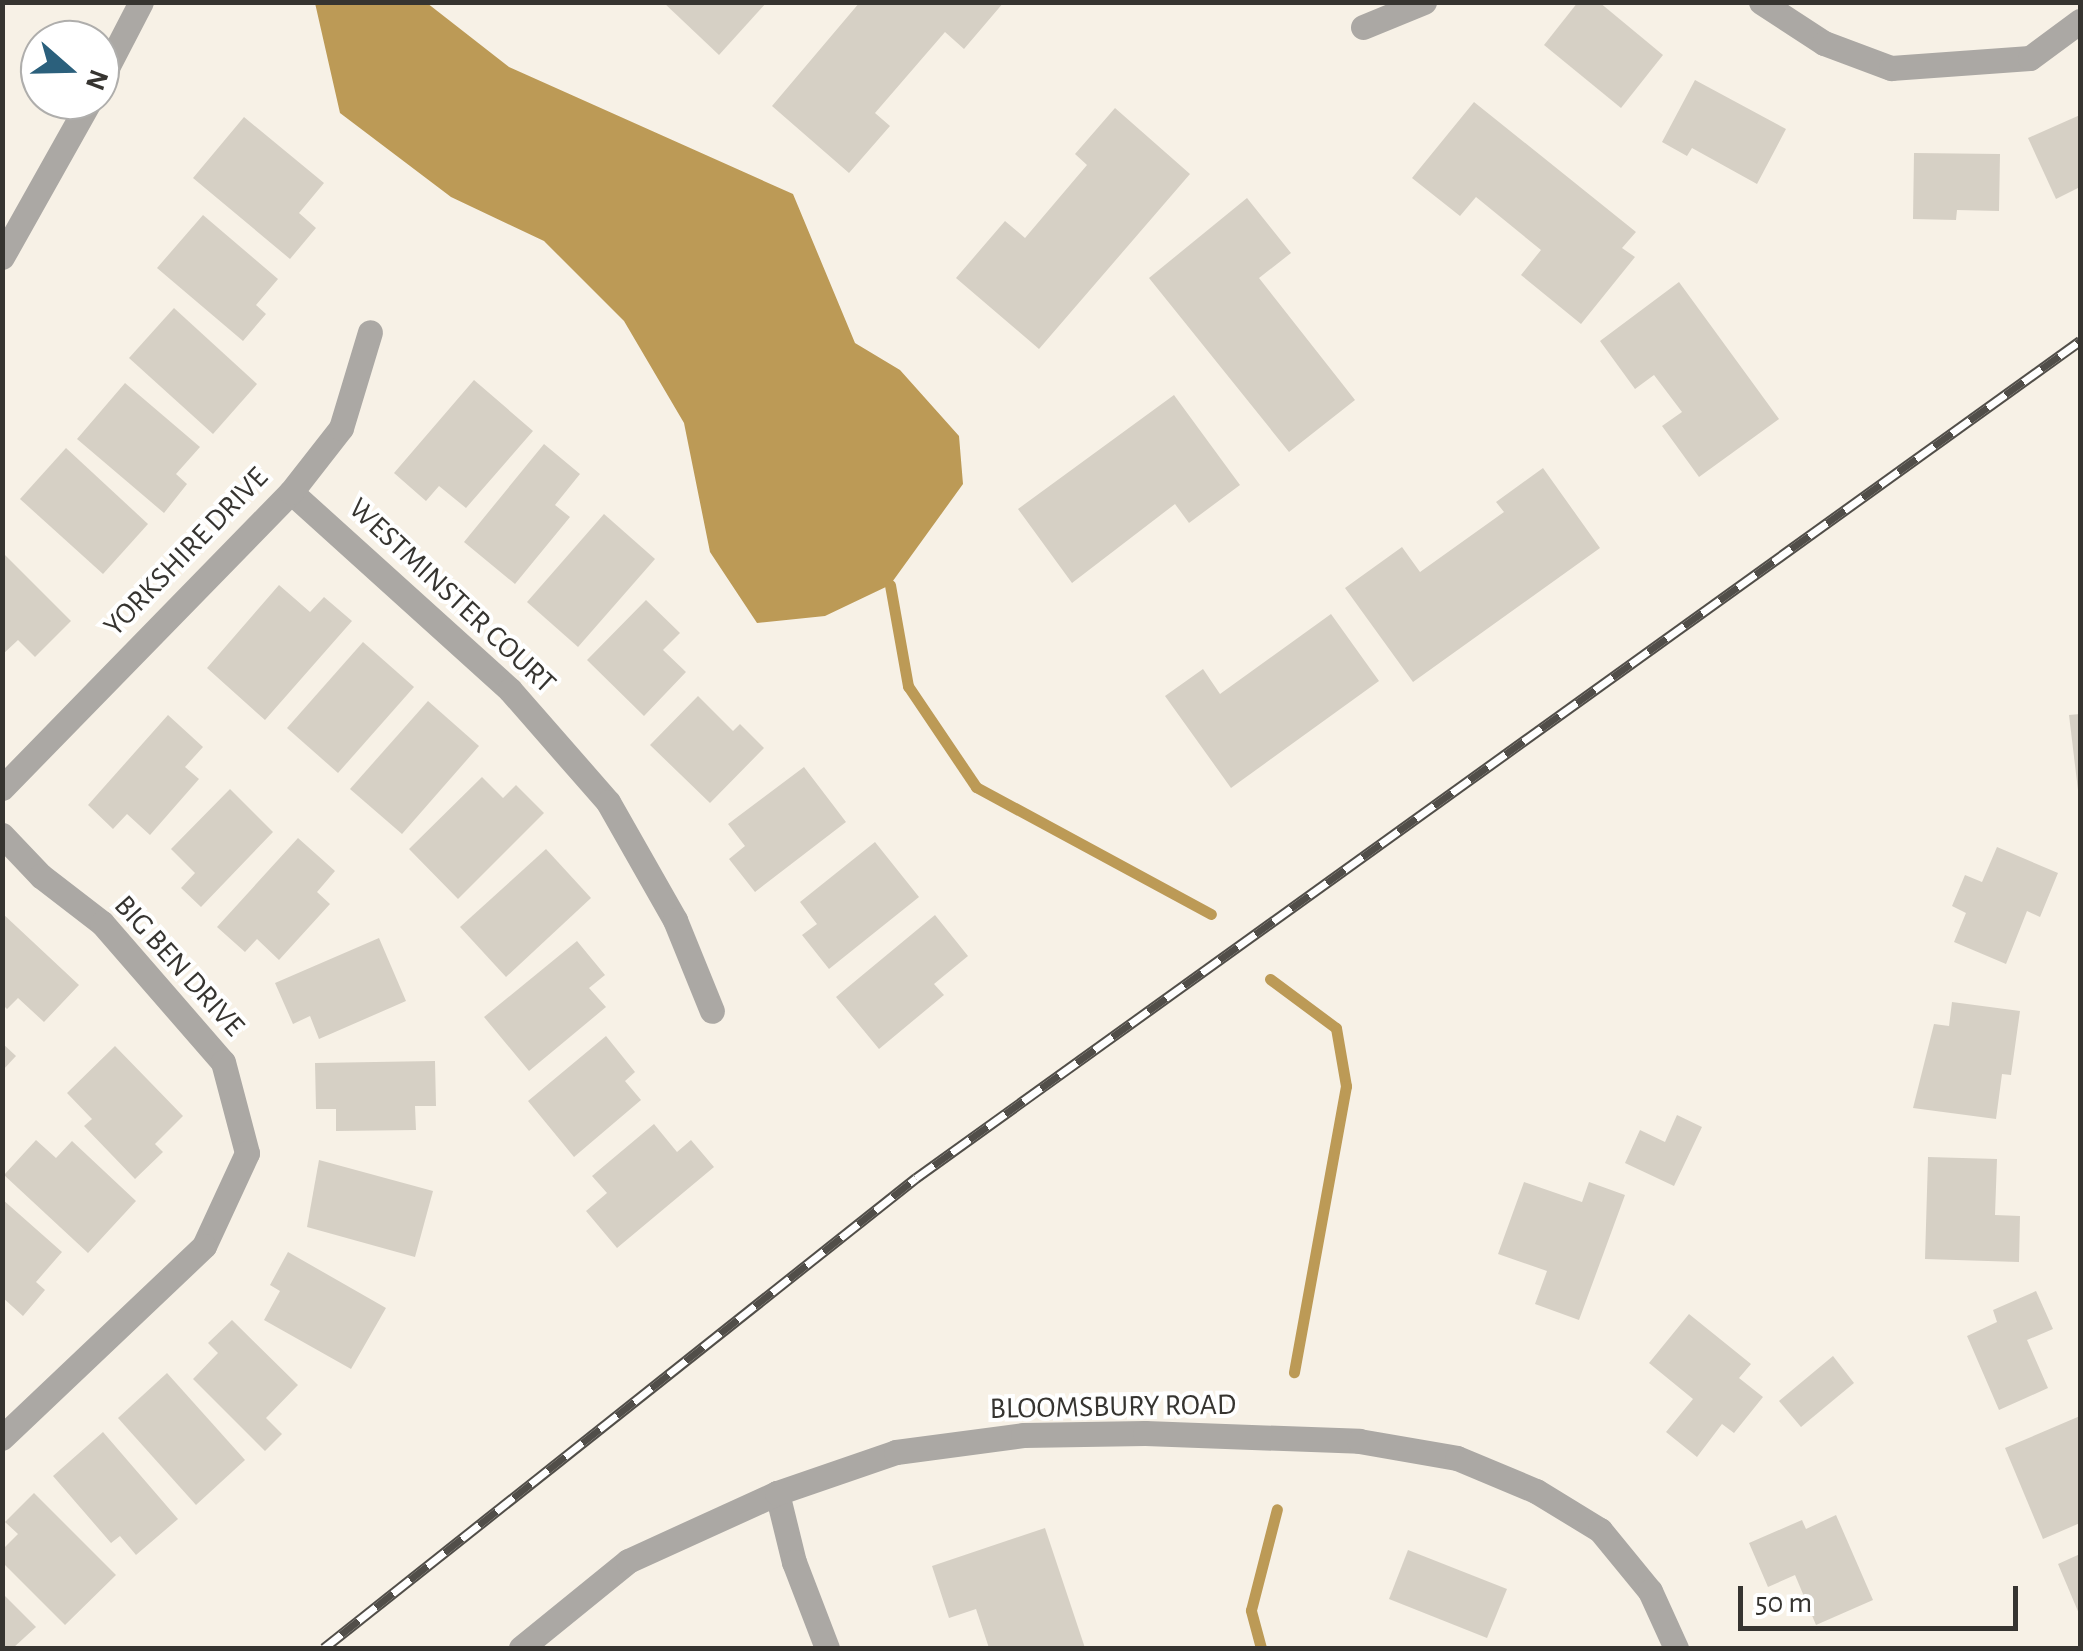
<!DOCTYPE html>
<style>
body{margin:0}
#map{position:relative;width:2083px;height:1651px;overflow:hidden;background:#f7f1e6;font-family:"Alegreya Sans",sans-serif}
div>[style]{position:absolute}
[style*='--x']{left:calc(var(--x)*1px);top:calc(var(--y)*1px);width:calc(var(--w)*1px);rotate:calc(var(--a)*1deg)}
.water>*{inset:0;background:#bc9a56}
.stream>*{height:11px;margin:-5.5px;padding:0 5.5px;transform-origin:5.5px;border-radius:5.5px;background:#bc9a56}
.building>*{inset:0;background:#d6d0c5}
.street>*{height:25px;margin:-12.5px;padding:0 12.5px;transform-origin:12.5px;border-radius:12.5px;background:#aba8a4}
.rail>*{height:11px;margin-top:-5.5px;transform-origin:0;background:repeating-linear-gradient(90deg,#fff 0 22px,#514e49 0 44px);box-sizing:border-box;border-block:2px solid #514e49}
span{translate:-50% -50%;white-space:nowrap;text-align:center;line-height:1.15;-webkit-text-stroke:8px #fff;paint-order:stroke}
.street-label{font-size:30px;color:#363430}
.frame{position:absolute;inset:0;border:5px solid #363430;pointer-events:none}
.north{position:absolute;left:20px;top:20px;width:100px;height:100px;box-sizing:border-box;background:#fff;border:2px solid #afaeac;border-radius:50%;rotate:110deg;font-size:28px;font-weight:700;line-height:40px;text-align:center;color:#363430}
.north::after{content:'';display:block;margin:auto;width:35px;height:45px;background:#2b607c;clip-path:polygon(50% 0,100% 100%,50% 72%,0 100%)}
.scale{position:absolute;left:1738px;top:1586px;width:280px;height:45px;box-sizing:border-box;border:5px solid #363430;border-top:0;padding-left:12px;font-size:30px;line-height:35px;white-space:nowrap;color:#363430;-webkit-text-stroke:8px #fff;paint-order:stroke}
</style>
<div id="map">
<div class="water">
<div style="clip-path:polygon(315px 3px,427px 3px,509px 67px,793px 194px,855px 343px,900px 370px,959px 436px,963px 484px,890px 585px,825px 616px,757px 623px,710px 552px,684px 423px,624px 321px,544px 241px,451px 197px,340px 113px)"></div>
</div>
<div class="stream">
<div style="--x:890;--y:585;--w:103;--a:79.9"></div>
<div style="--x:908;--y:686;--w:122;--a:56"></div>
<div style="--x:976;--y:787;--w:267;--a:28.4"></div>
<div style="--x:1270;--y:979;--w:82;--a:36.6"></div>
<div style="--x:1336;--y:1028;--w:59;--a:80.2"></div>
<div style="--x:1346;--y:1086;--w:291;--a:100.3"></div>
<div style="--x:1261;--y:1648;--w:39;--a:-105"></div>
<div style="--x:1251;--y:1610;--w:104;--a:-75.6"></div>
</div>
<div class="building">
<div style="clip-path:polygon(663px 2px,767px 2px,719px 55px)"></div>
<div style="clip-path:polygon(860px 2px,1004px 2px,964px 49px,945px 32px,875px 113px,890px 126px,849px 173px,772px 106px)"></div>
<div style="clip-path:polygon(1578px 2px,1599px 2px,1663px 55px,1621px 108px,1544px 45px)"></div>
<div style="clip-path:polygon(1695px 80px,1786px 129px,1757px 184px,1692px 148px,1687px 156px,1662px 142px)"></div>
<div style="clip-path:polygon(1474px 102px,1636px 232px,1622px 248px,1635px 257px,1581px 324px,1521px 275px,1541px 250px,1476px 197px,1460px 216px,1412px 178px)"></div>
<div style="clip-path:polygon(1115px 108px,1190px 174px,1039px 349px,956px 278px,1005px 221px,1025px 238px,1087px 165px,1075px 154px)"></div>
<div style="clip-path:polygon(2080px 115px,2080px 187px,2056px 199px,2028px 138px)"></div>
<div style="clip-path:polygon(244px 117px,324px 183px,299px 213px,316px 228px,290px 259px,193px 178px)"></div>
<div style="clip-path:polygon(1914px 153px,2000px 154px,1999px 211px,1957px 210px,1956px 220px,1913px 219px)"></div>
<div style="clip-path:polygon(1247px 198px,1291px 253px,1259px 278px,1355px 400px,1289px 452px,1149px 278px)"></div>
<div style="clip-path:polygon(203px 215px,278px 279px,256px 305px,266px 314px,243px 341px,157px 268px)"></div>
<div style="clip-path:polygon(1679px 282px,1779px 419px,1699px 477px,1662px 426px,1682px 412px,1654px 375px,1635px 389px,1600px 341px)"></div>
<div style="clip-path:polygon(174px 308px,257px 384px,213px 434px,129px 358px)"></div>
<div style="clip-path:polygon(474px 380px,533px 431px,466px 508px,439px 486px,426px 501px,394px 473px)"></div>
<div style="clip-path:polygon(125px 383px,200px 447px,176px 474px,187px 484px,164px 513px,77px 439px)"></div>
<div style="clip-path:polygon(1174px 395px,1240px 485px,1189px 523px,1175px 504px,1072px 583px,1018px 509px)"></div>
<div style="clip-path:polygon(544px 444px,580px 474px,555px 505px,570px 517px,515px 584px,464px 542px)"></div>
<div style="clip-path:polygon(66px 448px,148px 524px,103px 574px,20px 499px)"></div>
<div style="clip-path:polygon(1543px 468px,1600px 548px,1413px 682px,1345px 588px,1402px 547px,1420px 572px,1504px 512px,1496px 502px)"></div>
<div style="clip-path:polygon(604px 514px,655px 559px,578px 647px,527px 602px)"></div>
<div style="clip-path:polygon(2px 552px,71px 621px,35px 657px,18px 640px,2px 655px)"></div>
<div style="clip-path:polygon(279px 585px,310px 612px,324px 597px,352px 621px,265px 720px,207px 668px)"></div>
<div style="clip-path:polygon(646px 600px,680px 633px,663px 650px,686px 672px,644px 716px,587px 660px)"></div>
<div style="clip-path:polygon(1331px 614px,1379px 681px,1231px 788px,1165px 696px,1203px 669px,1220px 694px)"></div>
<div style="clip-path:polygon(363px 642px,414px 687px,338px 773px,287px 728px)"></div>
<div style="clip-path:polygon(698px 696px,733px 731px,740px 724px,764px 748px,710px 803px,650px 745px)"></div>
<div style="clip-path:polygon(428px 701px,479px 746px,402px 834px,350px 789px)"></div>
<div style="clip-path:polygon(2080px 714px,2080px 790px,2078px 790px,2069px 715px)"></div>
<div style="clip-path:polygon(168px 715px,203px 747px,185px 767px,199px 779px,150px 835px,127px 814px,113px 829px,88px 805px)"></div>
<div style="clip-path:polygon(804px 767px,846px 822px,755px 892px,729px 859px,745px 846px,728px 824px)"></div>
<div style="clip-path:polygon(482px 777px,503px 798px,516px 785px,544px 813px,458px 899px,409px 849px)"></div>
<div style="clip-path:polygon(230px 789px,273px 832px,201px 907px,181px 888px,195px 873px,171px 849px)"></div>
<div style="clip-path:polygon(298px 838px,335px 871px,317px 892px,330px 904px,279px 960px,257px 939px,245px 952px,217px 927px)"></div>
<div style="clip-path:polygon(875px 842px,919px 897px,829px 969px,802px 935px,817px 924px,800px 902px)"></div>
<div style="clip-path:polygon(1997px 847px,2058px 873px,2040px 917px,2027px 911px,2006px 964px,1954px 942px,1966px 913px,1952px 906px,1965px 875px,1982px 882px)"></div>
<div style="clip-path:polygon(546px 849px,591px 898px,506px 977px,460px 927px)"></div>
<div style="clip-path:polygon(2px 913px,79px 985px,44px 1022px,18px 998px,7px 1009px,2px 1004px)"></div>
<div style="clip-path:polygon(935px 915px,968px 956px,934px 984px,944px 995px,879px 1049px,836px 997px)"></div>
<div style="clip-path:polygon(379px 938px,406px 1001px,319px 1039px,310px 1016px,293px 1024px,275px 983px)"></div>
<div style="clip-path:polygon(577px 941px,605px 975px,589px 988px,606px 1007px,529px 1071px,484px 1017px)"></div>
<div style="clip-path:polygon(1952px 1002px,2020px 1011px,2011px 1075px,2002px 1074px,1996px 1119px,1913px 1108px,1934px 1024px,1949px 1026px)"></div>
<div style="clip-path:polygon(606px 1036px,635px 1072px,625px 1081px,641px 1100px,574px 1157px,528px 1101px)"></div>
<div style="clip-path:polygon(2px 1043px,16px 1056px,2px 1071px)"></div>
<div style="clip-path:polygon(115px 1046px,183px 1116px,155px 1144px,163px 1152px,135px 1179px,84px 1126px,92px 1119px,67px 1093px)"></div>
<div style="clip-path:polygon(435px 1061px,436px 1106px,415px 1106px,416px 1130px,336px 1131px,336px 1109px,316px 1109px,315px 1063px)"></div>
<div style="clip-path:polygon(1677px 1115px,1702px 1127px,1674px 1186px,1625px 1163px,1640px 1130px,1665px 1142px)"></div>
<div style="clip-path:polygon(654px 1124px,677px 1152px,691px 1140px,714px 1167px,617px 1248px,586px 1211px,607px 1193px,592px 1176px)"></div>
<div style="clip-path:polygon(36px 1140px,56px 1158px,72px 1141px,136px 1201px,88px 1253px,4px 1175px)"></div>
<div style="clip-path:polygon(1928px 1157px,1997px 1159px,1995px 1215px,2020px 1216px,2019px 1262px,1925px 1259px)"></div>
<div style="clip-path:polygon(319px 1160px,433px 1191px,415px 1257px,307px 1227px)"></div>
<div style="clip-path:polygon(1524px 1182px,1582px 1202px,1589px 1182px,1625px 1195px,1579px 1320px,1535px 1304px,1547px 1271px,1498px 1254px)"></div>
<div style="clip-path:polygon(2px 1199px,62px 1252px,36px 1282px,45px 1290px,23px 1316px,2px 1297px)"></div>
<div style="clip-path:polygon(288px 1252px,386px 1308px,351px 1369px,264px 1320px,280px 1291px,270px 1285px)"></div>
<div style="clip-path:polygon(2036px 1291px,2053px 1329px,2027px 1340px,2048px 1388px,1999px 1410px,1967px 1336px,1997px 1322px,1993px 1310px)"></div>
<div style="clip-path:polygon(1689px 1314px,1751px 1364px,1739px 1378px,1763px 1397px,1734px 1433px,1722px 1424px,1697px 1457px,1666px 1432px,1693px 1399px,1649px 1363px)"></div>
<div style="clip-path:polygon(232px 1320px,298px 1385px,266px 1418px,282px 1434px,265px 1451px,193px 1379px,218px 1353px,208px 1343px)"></div>
<div style="clip-path:polygon(1833px 1356px,1854px 1383px,1801px 1427px,1779px 1401px)"></div>
<div style="clip-path:polygon(167px 1373px,245px 1460px,196px 1505px,118px 1418px)"></div>
<div style="clip-path:polygon(2080px 1416px,2080px 1523px,2043px 1539px,2005px 1448px)"></div>
<div style="clip-path:polygon(103px 1432px,178px 1519px,136px 1555px,120px 1536px,111px 1543px,53px 1476px)"></div>
<div style="clip-path:polygon(34px 1493px,116px 1575px,65px 1625px,2px 1562px,2px 1550px,18px 1534px,5px 1522px)"></div>
<div style="clip-path:polygon(1836px 1515px,1873px 1600px,1816px 1625px,1795px 1575px,1768px 1587px,1749px 1543px,1802px 1520px,1806px 1529px)"></div>
<div style="clip-path:polygon(1045px 1528px,1085px 1648px,989px 1648px,976px 1609px,949px 1618px,932px 1566px)"></div>
<div style="clip-path:polygon(1408px 1550px,1507px 1589px,1487px 1638px,1389px 1599px)"></div>
<div style="clip-path:polygon(2080px 1554px,2080px 1616px,2058px 1564px)"></div>
<div style="clip-path:polygon(2px 1593px,36px 1627px,13px 1648px,2px 1648px)"></div>
</div>
<div class="street">
<div style="--x:1761;--y:2;--w:75;--a:33.1"></div>
<div style="--x:1824;--y:43;--w:72;--a:20.5"></div>
<div style="--x:1891;--y:68;--w:139;--a:-4.1"></div>
<div style="--x:2030;--y:58;--w:62;--a:-36.5"></div>
<div style="--x:1363;--y:27;--w:66;--a:-22.3"></div>
<div style="--x:100;--y:81;--w:89;--a:-62.6"></div>
<div style="--x:2;--y:257;--w:180;--a:-60.7"></div>
<div style="--x:291;--y:492;--w:295;--a:42.1"></div>
<div style="--x:510;--y:690;--w:149;--a:48.8"></div>
<div style="--x:608;--y:802;--w:136;--a:60.4"></div>
<div style="--x:675;--y:920;--w:98;--a:67.9"></div>
<div style="--x:2;--y:788;--w:414;--a:-45.7"></div>
<div style="--x:291;--y:492;--w:81;--a:-52"></div>
<div style="--x:341;--y:428;--w:100;--a:-73.2"></div>
<div style="--x:2;--y:835;--w:57;--a:46.4"></div>
<div style="--x:41;--y:876;--w:77;--a:37.6"></div>
<div style="--x:102;--y:923;--w:184;--a:49"></div>
<div style="--x:223;--y:1062;--w:94;--a:75.2"></div>
<div style="--x:247;--y:1153;--w:102;--a:114.8"></div>
<div style="--x:204;--y:1246;--w:279;--a:136.5"></div>
<div style="--x:777;--y:1493;--w:71;--a:76.2"></div>
<div style="--x:794;--y:1562;--w:92;--a:69"></div>
<div style="--x:521;--y:1648;--w:138;--a:-39.1"></div>
<div style="--x:628;--y:1561;--w:164;--a:-24.5"></div>
<div style="--x:777;--y:1493;--w:126;--a:-19"></div>
<div style="--x:896;--y:1452;--w:128;--a:-7.6"></div>
<div style="--x:1023;--y:1435;--w:122;--a:-0.9"></div>
<div style="--x:1145;--y:1433;--w:214;--a:2.1"></div>
<div style="--x:1359;--y:1441;--w:99;--a:9.8"></div>
<div style="--x:1457;--y:1458;--w:86;--a:22.7"></div>
<div style="--x:1536;--y:1491;--w:75;--a:31.4"></div>
<div style="--x:1600;--y:1530;--w:79;--a:50.7"></div>
<div style="--x:1650;--y:1591;--w:63;--a:65.5"></div>
</div>
<div class="rail">
<div style="--x:324;--y:1648;--w:756;--a:-38.45"></div>
<div style="--x:916;--y:1178;--w:1434;--a:-35.72"></div>
</div>
<div class="street-label">
<span style="left:186px;top:552px;rotate:-46deg">YORKSHIRE DRIVE</span>
<span style="left:452px;top:596px;rotate:43deg">WESTMINSTER COURT</span>
<span style="left:179px;top:966px;rotate:48deg">BIG BEN DRIVE</span>
<span style="left:1113px;top:1407px;rotate:-1deg">BLOOMSBURY ROAD</span>
</div>
<div class="frame"></div>
<div class="north">N</div>
<div class="scale">50 m</div>
</div>
